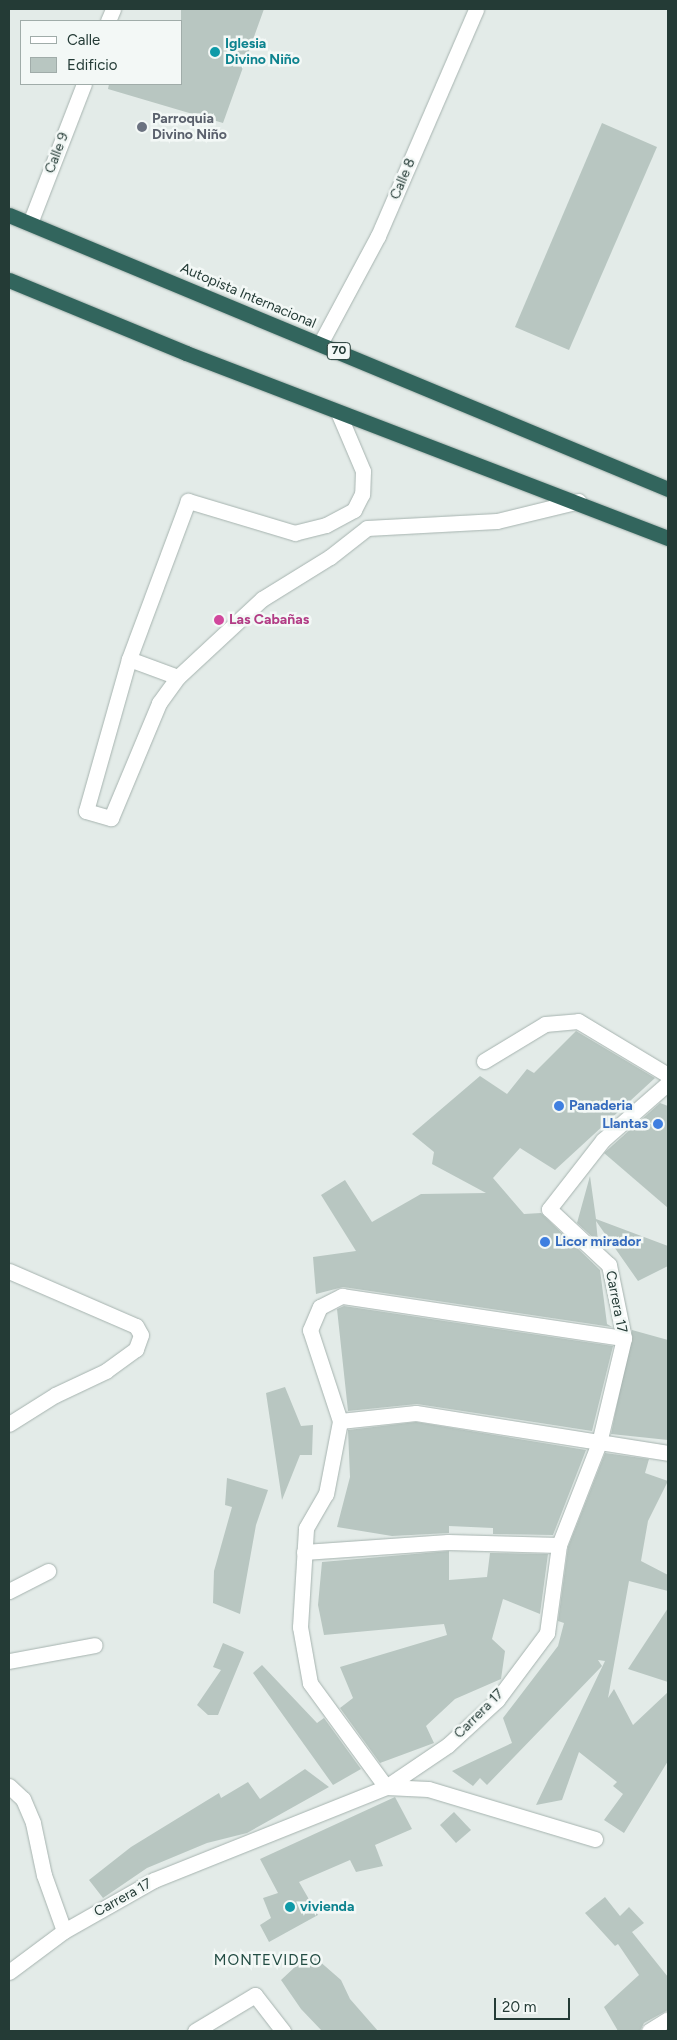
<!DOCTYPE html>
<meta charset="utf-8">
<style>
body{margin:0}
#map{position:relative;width:677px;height:2040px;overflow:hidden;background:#e3ebe8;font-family:Figtree,sans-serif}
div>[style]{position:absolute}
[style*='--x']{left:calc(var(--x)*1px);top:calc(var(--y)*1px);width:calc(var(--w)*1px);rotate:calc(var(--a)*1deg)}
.building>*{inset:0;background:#b8c6c1}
.roads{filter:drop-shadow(0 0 1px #a6b3af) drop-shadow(0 0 1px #a6b3af)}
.street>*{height:15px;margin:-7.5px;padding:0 7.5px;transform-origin:7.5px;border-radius:7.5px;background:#fff}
.highway>*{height:15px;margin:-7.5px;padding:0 7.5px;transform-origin:7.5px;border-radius:7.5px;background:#32655d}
.dots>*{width:14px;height:14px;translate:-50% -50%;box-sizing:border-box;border:2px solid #f3f8f6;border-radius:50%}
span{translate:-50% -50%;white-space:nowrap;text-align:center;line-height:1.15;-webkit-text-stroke:5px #f3f8f6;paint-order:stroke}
.shield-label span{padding:1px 4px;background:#f3f8f6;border:1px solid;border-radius:4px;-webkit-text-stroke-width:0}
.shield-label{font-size:12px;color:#243b36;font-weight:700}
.culture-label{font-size:14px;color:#0d838f;font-weight:700}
.left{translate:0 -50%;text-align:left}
.worship-label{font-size:14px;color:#5b616d;font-weight:700}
.street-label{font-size:14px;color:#243b36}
.hotel-label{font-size:14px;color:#b23c85;font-weight:700}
.shop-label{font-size:14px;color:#366cbe;font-weight:700}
.right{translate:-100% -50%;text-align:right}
.neighbourhood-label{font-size:15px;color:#224c43;letter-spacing:1px}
.frame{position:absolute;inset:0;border:10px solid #243b36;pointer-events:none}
.legend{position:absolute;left:20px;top:20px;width:162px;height:65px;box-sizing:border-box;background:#f3f8f6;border:1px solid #a0aca9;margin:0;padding:6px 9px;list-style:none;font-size:15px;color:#243b36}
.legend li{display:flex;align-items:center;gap:10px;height:25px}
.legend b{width:25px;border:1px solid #a0aca9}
.scale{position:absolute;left:494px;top:1998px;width:76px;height:22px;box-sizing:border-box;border:2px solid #243b36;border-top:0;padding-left:6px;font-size:15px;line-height:18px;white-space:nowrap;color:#243b36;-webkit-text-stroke:4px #f3f8f6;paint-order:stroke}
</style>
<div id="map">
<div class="building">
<div style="clip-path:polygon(181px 9px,264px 9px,223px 123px,108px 89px,109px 84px,181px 84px)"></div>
<div style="clip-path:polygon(602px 123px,657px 147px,569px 350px,515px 327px)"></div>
<div style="clip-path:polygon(576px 1031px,655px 1078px,555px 1170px,520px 1148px,493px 1178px,524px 1214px,541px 1213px,600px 1270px,607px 1324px,612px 1327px,343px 1287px,316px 1294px,313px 1257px,356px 1251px,321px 1195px,345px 1180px,372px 1222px,421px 1194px,486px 1193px,432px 1164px,434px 1152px,412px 1134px,480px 1076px,507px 1094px,527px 1069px,534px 1073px)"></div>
<div style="clip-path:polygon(660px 1103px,668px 1106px,668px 1208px,604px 1153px)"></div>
<div style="clip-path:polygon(590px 1176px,596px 1219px,668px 1246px,668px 1266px,638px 1281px,596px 1221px,598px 1242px,577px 1223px)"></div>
<div style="clip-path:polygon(344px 1306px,613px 1346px,592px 1431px,417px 1404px,348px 1411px,337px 1309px)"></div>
<div style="clip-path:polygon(632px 1330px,668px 1340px,668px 1440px,611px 1434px)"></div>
<div style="clip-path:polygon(285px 1387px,301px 1426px,313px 1425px,312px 1455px,300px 1455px,282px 1500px,266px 1393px)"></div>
<div style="clip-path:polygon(416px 1422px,586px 1450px,553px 1535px,493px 1534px,493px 1528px,449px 1526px,449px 1533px,392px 1536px,337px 1527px,350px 1477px,348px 1430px)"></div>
<div style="clip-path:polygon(605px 1453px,649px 1459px,645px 1473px,668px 1481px,648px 1521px,641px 1561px,668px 1575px,668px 1591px,629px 1581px,608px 1698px,614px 1689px,633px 1725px,668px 1692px,668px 1761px,624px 1833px,604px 1820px,623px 1794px,613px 1786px,617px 1782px,579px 1752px,562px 1800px,536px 1805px,605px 1661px,598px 1660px,602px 1666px,487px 1785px,480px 1778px,473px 1786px,452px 1771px,512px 1743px,503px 1718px,558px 1646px,564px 1623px,558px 1621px,568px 1547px)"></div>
<div style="clip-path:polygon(227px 1478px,268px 1490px,256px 1525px,240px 1614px,213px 1603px,214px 1571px,232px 1507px,225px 1505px)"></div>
<div style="clip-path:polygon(449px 1551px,449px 1580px,487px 1577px,490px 1553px,548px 1554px,540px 1614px,503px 1599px,492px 1639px,505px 1651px,501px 1679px,455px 1699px,426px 1726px,434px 1743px,380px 1763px,340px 1708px,353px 1698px,340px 1667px,447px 1635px,444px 1624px,324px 1635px,318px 1605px,322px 1562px)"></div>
<div style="clip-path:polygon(668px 1608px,668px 1682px,628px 1669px)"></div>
<div style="clip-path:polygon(223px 1643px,244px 1652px,218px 1715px,208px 1715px,197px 1705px,221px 1670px,213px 1667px)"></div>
<div style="clip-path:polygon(262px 1665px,317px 1723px,324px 1718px,361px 1769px,333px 1785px,253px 1673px)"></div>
<div style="clip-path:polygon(305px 1769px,329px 1787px,247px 1833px,207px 1843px,147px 1868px,103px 1898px,89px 1880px,131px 1847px,219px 1793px,221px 1798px,248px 1782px,260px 1799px)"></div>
<div style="clip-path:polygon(395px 1797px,412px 1829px,375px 1845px,383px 1866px,356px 1872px,350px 1860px,299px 1882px,318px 1915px,269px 1942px,260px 1925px,271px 1918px,263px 1898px,278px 1893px,260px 1859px)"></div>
<div style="clip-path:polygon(454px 1812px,471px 1830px,456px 1843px,440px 1825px)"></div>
<div style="clip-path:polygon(605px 1897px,620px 1916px,629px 1907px,644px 1923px,632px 1932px,668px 1977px,668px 2010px,644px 2023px,640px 2031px,618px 2031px,604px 2007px,639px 1975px,618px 1944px,615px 1946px,585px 1913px)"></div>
<div style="clip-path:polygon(310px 1953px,341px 1980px,350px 1999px,378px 2031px,322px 2031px,301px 2009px,281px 1980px)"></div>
</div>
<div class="roads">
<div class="street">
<div style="--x:108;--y:21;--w:13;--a:-67"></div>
<div style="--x:30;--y:223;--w:149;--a:-68.8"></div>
<div style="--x:320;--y:344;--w:123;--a:-61.8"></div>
<div style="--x:378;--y:236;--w:247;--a:-66.6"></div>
<div style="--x:338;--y:412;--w:64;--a:67"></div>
<div style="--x:363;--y:471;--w:23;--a:92"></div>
<div style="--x:362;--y:494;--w:18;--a:117"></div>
<div style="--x:354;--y:510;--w:32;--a:152"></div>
<div style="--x:326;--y:525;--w:32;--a:166"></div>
<div style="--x:295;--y:533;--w:112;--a:-163.3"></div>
<div style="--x:188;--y:501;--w:169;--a:110.5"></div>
<div style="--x:129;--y:659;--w:158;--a:105.8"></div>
<div style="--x:86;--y:811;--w:26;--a:16"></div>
<div style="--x:111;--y:818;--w:125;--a:-67.3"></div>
<div style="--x:159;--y:703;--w:32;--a:-54"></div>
<div style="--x:178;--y:677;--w:115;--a:-42.9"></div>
<div style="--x:262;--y:599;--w:80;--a:-31.7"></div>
<div style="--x:330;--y:557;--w:47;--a:-38.1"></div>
<div style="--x:367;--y:528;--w:130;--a:-3.1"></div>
<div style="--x:497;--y:521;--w:84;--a:-13.7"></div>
<div style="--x:129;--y:659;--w:52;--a:20.2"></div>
<div style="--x:484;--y:1061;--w:71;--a:-31.2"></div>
<div style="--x:545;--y:1024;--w:33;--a:-5"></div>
<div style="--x:578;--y:1021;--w:105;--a:31"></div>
<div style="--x:9;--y:1271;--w:138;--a:23.4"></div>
<div style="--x:136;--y:1326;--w:10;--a:61"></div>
<div style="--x:141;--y:1335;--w:15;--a:110"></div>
<div style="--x:136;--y:1349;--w:37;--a:144"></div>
<div style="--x:106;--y:1371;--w:56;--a:154.8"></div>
<div style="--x:55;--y:1395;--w:54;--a:147.8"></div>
<div style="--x:340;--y:1421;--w:76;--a:-6"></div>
<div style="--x:416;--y:1413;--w:255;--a:9"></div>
<div style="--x:304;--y:1552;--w:144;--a:-4"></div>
<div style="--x:448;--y:1542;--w:111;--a:1.5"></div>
<div style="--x:9;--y:1591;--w:44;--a:-27.1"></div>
<div style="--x:9;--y:1661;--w:87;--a:-10.5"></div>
<div style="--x:9;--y:1786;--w:19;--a:43"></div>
<div style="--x:23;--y:1799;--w:26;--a:67"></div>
<div style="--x:33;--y:1823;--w:53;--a:78.1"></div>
<div style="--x:44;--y:1875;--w:59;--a:70.3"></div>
<div style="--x:595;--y:1839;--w:174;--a:-163.3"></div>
<div style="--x:428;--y:1789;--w:42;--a:-177.3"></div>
<div style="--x:386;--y:1787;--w:129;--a:-126.2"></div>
<div style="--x:310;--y:1683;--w:57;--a:-100.1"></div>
<div style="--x:300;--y:1627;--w:99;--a:-86.5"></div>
<div style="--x:306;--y:1528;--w:39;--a:-60"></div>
<div style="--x:326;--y:1494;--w:74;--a:-79.1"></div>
<div style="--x:340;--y:1421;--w:96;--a:-108.2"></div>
<div style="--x:310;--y:1330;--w:25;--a:-67"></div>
<div style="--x:320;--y:1307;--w:25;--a:-27"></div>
<div style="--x:342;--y:1296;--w:285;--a:8.5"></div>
<div style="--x:9;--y:1972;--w:69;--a:-36.7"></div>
<div style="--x:64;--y:1931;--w:103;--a:-29.5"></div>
<div style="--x:154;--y:1880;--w:250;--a:-21.8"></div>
<div style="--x:386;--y:1787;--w:75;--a:-34.1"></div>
<div style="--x:448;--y:1745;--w:67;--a:-42.6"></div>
<div style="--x:497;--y:1700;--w:84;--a:-53.3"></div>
<div style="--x:547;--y:1633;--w:89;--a:-82.2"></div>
<div style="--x:559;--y:1545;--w:110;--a:-68.6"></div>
<div style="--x:599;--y:1443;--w:108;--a:-76.6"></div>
<div style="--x:624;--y:1338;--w:75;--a:-101.6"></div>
<div style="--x:609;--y:1265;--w:82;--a:-137"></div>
<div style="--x:549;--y:1209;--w:88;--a:-52"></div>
<div style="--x:603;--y:1140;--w:86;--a:-41.2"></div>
<div style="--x:195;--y:2031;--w:70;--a:-31"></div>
<div style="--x:255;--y:1995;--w:46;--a:52.1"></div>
<div style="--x:649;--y:2031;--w:22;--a:-32"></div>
</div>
<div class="highway">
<div style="--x:9;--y:215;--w:714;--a:22.58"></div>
<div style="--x:9;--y:280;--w:191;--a:22.4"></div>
<div style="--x:186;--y:353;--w:516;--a:21"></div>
</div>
</div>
<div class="dots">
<div style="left:215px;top:52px;background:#0f9aa8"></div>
<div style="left:142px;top:127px;background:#6b7280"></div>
<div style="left:219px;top:620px;background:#d1479c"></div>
<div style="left:559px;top:1106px;background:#3f7fe0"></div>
<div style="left:658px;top:1124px;background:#3f7fe0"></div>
<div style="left:545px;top:1242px;background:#3f7fe0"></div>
<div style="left:290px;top:1907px;background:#0f9aa8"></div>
</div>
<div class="shield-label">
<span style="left:339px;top:351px">70</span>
</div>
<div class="culture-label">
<span class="left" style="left:225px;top:52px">Iglesia<br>Divino Niño</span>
<span class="left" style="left:300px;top:1907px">vivienda</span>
</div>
<div class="worship-label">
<span class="left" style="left:152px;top:127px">Parroquia<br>Divino Niño</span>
</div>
<div class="street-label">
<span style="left:57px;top:153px;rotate:-69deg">Calle 9</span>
<span style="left:403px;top:179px;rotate:-67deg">Calle 8</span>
<span style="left:248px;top:296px;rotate:23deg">Autopista Internacional</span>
<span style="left:616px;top:1302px;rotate:79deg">Carrera 17</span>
<span style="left:479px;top:1714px;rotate:-45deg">Carrera 17</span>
<span style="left:123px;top:1898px;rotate:-29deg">Carrera 17</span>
</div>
<div class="hotel-label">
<span class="left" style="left:229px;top:620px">Las Cabañas</span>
</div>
<div class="shop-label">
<span class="left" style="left:569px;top:1106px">Panaderia</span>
<span class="right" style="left:648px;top:1124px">Llantas</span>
<span class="left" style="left:555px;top:1242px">Licor mirador</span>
</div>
<div class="neighbourhood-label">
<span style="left:268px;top:1961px">MONTEVIDEO</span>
</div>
<div class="frame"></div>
<ul class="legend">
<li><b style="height:6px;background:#fff"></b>Calle</li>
<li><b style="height:14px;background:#b8c6c1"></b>Edificio</li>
</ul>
<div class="scale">20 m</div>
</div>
